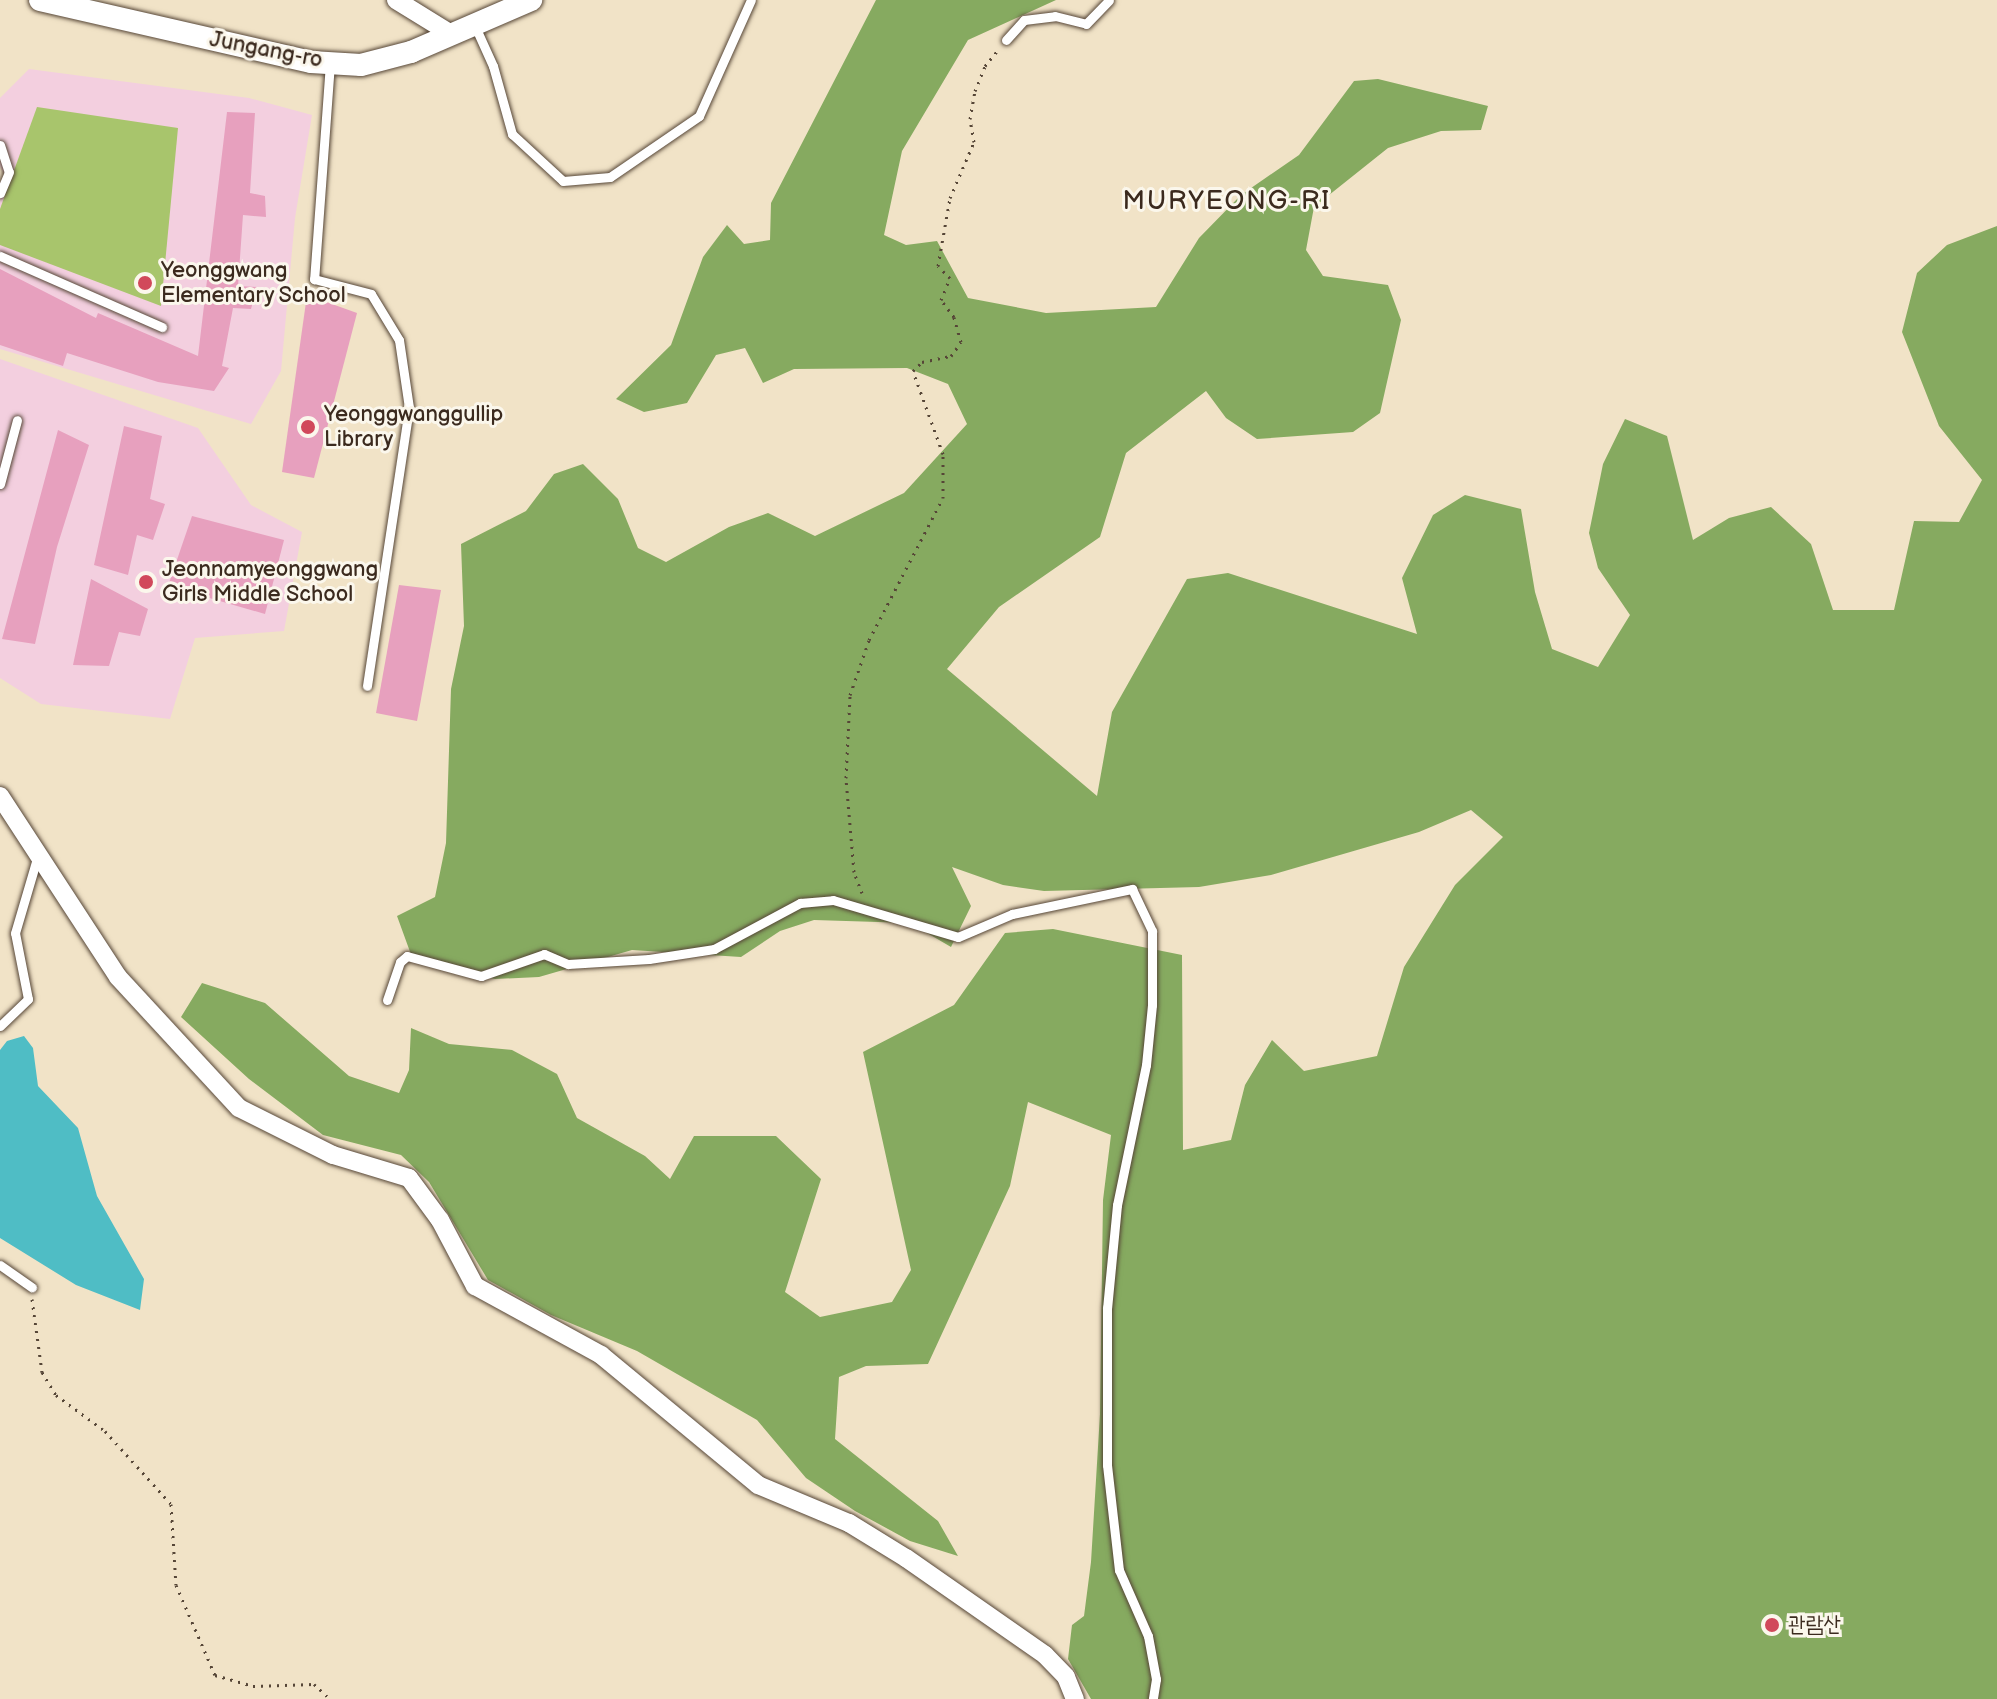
<!DOCTYPE html>
<meta charset="utf-8">
<style>
body{margin:0}
#map{position:relative;width:1997px;height:1699px;overflow:hidden;background:#f1e3c7;font-family:"Balsamiq Sans","Poor Story",sans-serif}
div>[style]{position:absolute}
[style*='--x']{left:calc(var(--x)*1px);top:calc(var(--y)*1px);width:calc(var(--w)*1px);rotate:calc(var(--a)*1deg)}
.built>*{inset:0;background:#f3cfdf}
.green>*{inset:0;background:#a8c56c}
.forest>*{inset:0;background:#86aa60}
.water>*{inset:0;background:#4fbdc5}
.building>*{inset:0;background:#e7a0be}
.path>*{height:3px;margin-top:-1.5px;transform-origin:0;background:repeating-linear-gradient(90deg,#564637 0 2px,transparent 0 8px)}
.roads{filter:drop-shadow(0 0 2px #564637) drop-shadow(0 0 2px #564637)}
.service>*{height:9px;margin:-4.5px;padding:0 4.5px;transform-origin:4.5px;border-radius:4.5px;background:#fff}
.minor>*{height:18px;margin:-9px;padding:0 9px;transform-origin:9px;border-radius:9px;background:#fff}
.tertiary>*{height:22px;margin:-11px;padding:0 11px;transform-origin:11px;border-radius:11px;background:#fff}
.dots>*{width:22px;height:22px;translate:-50% -50%;box-sizing:border-box;border:4px solid #fbf7ec;border-radius:50%}
span{translate:-50% -50%;white-space:nowrap;text-align:center;line-height:1.15;-webkit-text-stroke:6px #fbf7ec;paint-order:stroke}
.street-label{font-size:22px;color:#3b2a1e}
.poi-label{font-size:22px;color:#3b2a1e}
.left{translate:0 -50%;text-align:left}
.quarter-label{font-size:26px;color:#3b2a1e;letter-spacing:2px}
</style>
<div id="map">
<div class="built">
<div style="clip-path:polygon(29px 69px,249px 98px,312px 115px,295px 218px,281px 371px,251px 424px,0 349px,0 182px,5px 176px,0 166px,0 98px)"></div>
<div style="clip-path:polygon(0 359px,198px 428px,251px 505px,302px 532px,284px 631px,195px 638px,170px 719px,41px 704px,0 678px)"></div>
</div>
<div class="green">
<div style="clip-path:polygon(37px 107px,178px 128px,161px 306px,0 245px,0 209px)"></div>
</div>
<div class="forest">
<div style="clip-path:polygon(876px 0,1056px 0,968px 40px,902px 151px,884px 235px,906px 245px,937px 241px,968px 298px,1046px 313px,1156px 307px,1199px 238px,1241px 195px,1299px 155px,1354px 81px,1378px 79px,1488px 106px,1481px 130px,1441px 131px,1388px 148px,1314px 207px,1306px 250px,1323px 276px,1388px 285px,1401px 320px,1380px 413px,1353px 432px,1257px 439px,1226px 418px,1206px 391px,1126px 453px,1100px 537px,999px 607px,947px 669px,1097px 796px,1112px 712px,1187px 579px,1228px 573px,1417px 634px,1402px 578px,1433px 515px,1465px 495px,1521px 509px,1535px 592px,1552px 649px,1598px 667px,1630px 615px,1598px 568px,1589px 533px,1603px 464px,1625px 419px,1667px 436px,1693px 540px,1729px 518px,1771px 507px,1811px 544px,1833px 610px,1894px 610px,1914px 521px,1959px 522px,1982px 480px,1939px 426px,1902px 332px,1917px 273px,1947px 245px,1997px 226px,1997px 1699px,1091px 1699px,1068px 1659px,1072px 1625px,1084px 1616px,1091px 1562px,1100px 1414px,1103px 1200px,1111px 1135px,1028px 1102px,1010px 1186px,928px 1364px,866px 1366px,839px 1377px,835px 1439px,938px 1521px,958px 1556px,910px 1541px,855px 1511px,806px 1478px,757px 1420px,637px 1351px,551px 1315px,488px 1280px,429px 1182px,401px 1155px,323px 1135px,249px 1079px,181px 1017px,202px 983px,265px 1003px,349px 1076px,399px 1093px,409px 1070px,411px 1028px,449px 1044px,512px 1050px,557px 1074px,577px 1118px,645px 1156px,670px 1179px,694px 1136px,776px 1136px,821px 1179px,785px 1292px,820px 1317px,892px 1302px,911px 1270px,863px 1052px,954px 1005px,1005px 933px,1053px 929px,1182px 955px,1183px 1150px,1231px 1140px,1245px 1085px,1272px 1040px,1304px 1071px,1377px 1056px,1404px 967px,1455px 885px,1503px 837px,1471px 810px,1419px 832px,1271px 875px,1199px 887px,1044px 891px,1003px 885px,952px 867px,971px 906px,951px 947px,910px 923px,814px 920px,780px 931px,741px 957px,632px 950px,539px 977px,495px 979px,413px 960px,397px 916px,435px 897px,446px 843px,451px 689px,464px 626px,461px 544px,526px 511px,554px 474px,583px 464px,618px 499px,638px 548px,666px 562px,729px 527px,768px 513px,815px 536px,904px 493px,967px 424px,948px 384px,907px 368px,794px 369px,763px 383px,745px 348px,716px 355px,687px 403px,644px 412px,616px 399px,671px 345px,703px 257px,727px 225px,744px 244px,770px 240px,771px 203px)"></div>
</div>
<div class="water">
<div style="clip-path:polygon(24px 1036px,33px 1048px,38px 1086px,78px 1128px,97px 1196px,144px 1279px,140px 1310px,76px 1285px,0 1238px,0 1050px,7px 1041px)"></div>
</div>
<div class="building">
<div style="clip-path:polygon(227px 112px,255px 113px,250px 193px,265px 196px,266px 217px,243px 215px,238px 286px,257px 287px,251px 309px,233px 308px,222px 366px,229px 368px,214px 391px,158px 382px,67px 353px,63px 366px,0 345px,0 269px,96px 318px,98px 313px,198px 356px)"></div>
<div style="clip-path:polygon(307px 295px,357px 313px,314px 478px,282px 472px)"></div>
<div style="clip-path:polygon(124px 426px,162px 436px,150px 499px,165px 504px,153px 540px,137px 535px,128px 575px,94px 565px)"></div>
<div style="clip-path:polygon(58px 430px,89px 445px,57px 547px,35px 644px,2px 639px)"></div>
<div style="clip-path:polygon(192px 516px,284px 540px,265px 614px,168px 586px)"></div>
<div style="clip-path:polygon(91px 579px,148px 609px,140px 636px,119px 632px,109px 666px,73px 665px)"></div>
<div style="clip-path:polygon(399px 585px,441px 590px,417px 721px,376px 713px)"></div>
</div>
<div class="path">
<div style="--x:862;--y:893;--w:22;--a:-111"></div>
<div style="--x:854;--y:872;--w:94;--a:-94.9"></div>
<div style="--x:846;--y:778;--w:83;--a:-87.2"></div>
<div style="--x:850;--y:695;--w:58;--a:-70.9"></div>
<div style="--x:869;--y:640;--w:160;--a:-62.5"></div>
<div style="--x:943;--y:498;--w:44;--a:-90"></div>
<div style="--x:943;--y:454;--w:88;--a:-109.9"></div>
<div style="--x:913;--y:371;--w:13;--a:-45"></div>
<div style="--x:922;--y:362;--w:30;--a:-12"></div>
<div style="--x:951;--y:356;--w:17;--a:-54"></div>
<div style="--x:961;--y:342;--w:26;--a:-106"></div>
<div style="--x:954;--y:317;--w:21;--a:-127"></div>
<div style="--x:941;--y:300;--w:24;--a:-68"></div>
<div style="--x:950;--y:278;--w:17;--a:-135"></div>
<div style="--x:938;--y:266;--w:69;--a:-80"></div>
<div style="--x:950;--y:198;--w:61;--a:-66.8"></div>
<div style="--x:974;--y:142;--w:23;--a:-100"></div>
<div style="--x:970;--y:119;--w:28;--a:-80"></div>
<div style="--x:975;--y:91;--w:27;--a:-68"></div>
<div style="--x:985;--y:66;--w:21;--a:-51"></div>
<div style="--x:32;--y:1299;--w:74;--a:82.2"></div>
<div style="--x:42;--y:1372;--w:27;--a:59"></div>
<div style="--x:56;--y:1395;--w:61;--a:36.3"></div>
<div style="--x:105;--y:1431;--w:98;--a:47.9"></div>
<div style="--x:171;--y:1504;--w:81;--a:86.5"></div>
<div style="--x:176;--y:1585;--w:98;--a:66.6"></div>
<div style="--x:215;--y:1675;--w:40;--a:16"></div>
<div style="--x:253;--y:1686;--w:61;--a:-1.9"></div>
<div style="--x:314;--y:1684;--w:22;--a:43"></div>
</div>
<div class="roads">
<div class="service">
<div style="--x:474;--y:24;--w:46;--a:65.7"></div>
<div style="--x:493;--y:66;--w:71;--a:74.4"></div>
<div style="--x:512;--y:134;--w:69;--a:42.7"></div>
<div style="--x:563;--y:181;--w:47;--a:-4.9"></div>
<div style="--x:610;--y:177;--w:108;--a:-34.4"></div>
<div style="--x:699;--y:116;--w:127;--a:-65.9"></div>
<div style="--x:1006;--y:40;--w:27;--a:-48"></div>
<div style="--x:1024;--y:20;--w:31;--a:-7"></div>
<div style="--x:1055;--y:16;--w:32;--a:14"></div>
<div style="--x:1086;--y:24;--w:33;--a:-46"></div>
<div style="--x:330;--y:63;--w:217;--a:94.2"></div>
<div style="--x:314;--y:279;--w:59;--a:14.7"></div>
<div style="--x:371;--y:294;--w:54;--a:58.7"></div>
<div style="--x:399;--y:340;--w:69;--a:81.6"></div>
<div style="--x:409;--y:408;--w:281;--a:98.6"></div>
<div style="--x:0;--y:145;--w:28;--a:72"></div>
<div style="--x:9;--y:172;--w:23;--a:113"></div>
<div style="--x:0;--y:256;--w:177;--a:23.7"></div>
<div style="--x:0;--y:484;--w:66;--a:-75.1"></div>
<div style="--x:387;--y:1000;--w:40;--a:-71.1"></div>
<div style="--x:400;--y:962;--w:9;--a:-41"></div>
<div style="--x:407;--y:956;--w:77;--a:15.1"></div>
<div style="--x:481;--y:976;--w:67;--a:-19.2"></div>
<div style="--x:544;--y:954;--w:26;--a:23"></div>
<div style="--x:568;--y:964;--w:81;--a:-3.5"></div>
<div style="--x:649;--y:959;--w:66;--a:-8.7"></div>
<div style="--x:714;--y:949;--w:98;--a:-28.1"></div>
<div style="--x:800;--y:903;--w:33;--a:-5"></div>
<div style="--x:833;--y:900;--w:130;--a:16.5"></div>
<div style="--x:958;--y:937;--w:59;--a:-23.1"></div>
<div style="--x:1012;--y:914;--w:123;--a:-11.8"></div>
<div style="--x:1132;--y:889;--w:47;--a:64.5"></div>
<div style="--x:1152;--y:931;--w:74;--a:90"></div>
<div style="--x:1152;--y:1005;--w:60;--a:95.7"></div>
<div style="--x:1146;--y:1065;--w:143;--a:101.7"></div>
<div style="--x:1117;--y:1205;--w:103;--a:95.5"></div>
<div style="--x:1107;--y:1308;--w:157;--a:90"></div>
<div style="--x:1107;--y:1465;--w:106;--a:83.5"></div>
<div style="--x:1119;--y:1570;--w:72;--a:66.3"></div>
<div style="--x:1148;--y:1636;--w:44;--a:79.5"></div>
<div style="--x:1156;--y:1679;--w:20;--a:99"></div>
<div style="--x:0;--y:1026;--w:39;--a:-44"></div>
<div style="--x:28;--y:999;--w:67;--a:-101.1"></div>
<div style="--x:15;--y:933;--w:81;--a:-73.6"></div>
<div style="--x:0;--y:1265;--w:39;--a:35"></div>
</div>
<div class="minor">
<div style="--x:396;--y:0;--w:65;--a:31.7"></div>
<div style="--x:0;--y:796;--w:216;--a:56.9"></div>
<div style="--x:118;--y:977;--w:178;--a:47.3"></div>
<div style="--x:239;--y:1108;--w:105;--a:26.6"></div>
<div style="--x:333;--y:1155;--w:79;--a:16.8"></div>
<div style="--x:409;--y:1178;--w:52;--a:53.6"></div>
<div style="--x:440;--y:1220;--w:75;--a:62.1"></div>
<div style="--x:475;--y:1286;--w:144;--a:28.7"></div>
<div style="--x:601;--y:1355;--w:204;--a:39.6"></div>
<div style="--x:758;--y:1485;--w:99;--a:22.7"></div>
<div style="--x:849;--y:1523;--w:67;--a:31.6"></div>
<div style="--x:906;--y:1558;--w:169;--a:34.9"></div>
<div style="--x:1045;--y:1655;--w:30;--a:46"></div>
<div style="--x:1066;--y:1677;--w:24;--a:68"></div>
</div>
<div class="tertiary">
<div style="--x:40;--y:0;--w:278;--a:12.9"></div>
<div style="--x:311;--y:62;--w:50;--a:3.4"></div>
<div style="--x:361;--y:65;--w:52;--a:-14.6"></div>
<div style="--x:411;--y:52;--w:131;--a:-23.4"></div>
</div>
</div>
<div class="dots">
<div style="left:145px;top:283px;background:#d1495b"></div>
<div style="left:308px;top:427px;background:#d1495b"></div>
<div style="left:146px;top:582px;background:#d1495b"></div>
<div style="left:1772px;top:1625px;background:#d1495b"></div>
</div>
<div class="street-label">
<span style="left:266px;top:50px;rotate:11deg">Jungang-ro</span>
</div>
<div class="poi-label">
<span class="left" style="left:161px;top:283px">Yeonggwang<br>Elementary School</span>
<span class="left" style="left:324px;top:427px">Yeonggwanggullip<br>Library</span>
<span class="left" style="left:162px;top:582px">Jeonnamyeonggwang<br>Girls Middle School</span>
<span class="left" style="left:1788px;top:1625px">관람산</span>
</div>
<div class="quarter-label">
<span style="left:1227px;top:202px">MURYEONG-RI</span>
</div>
</div>
